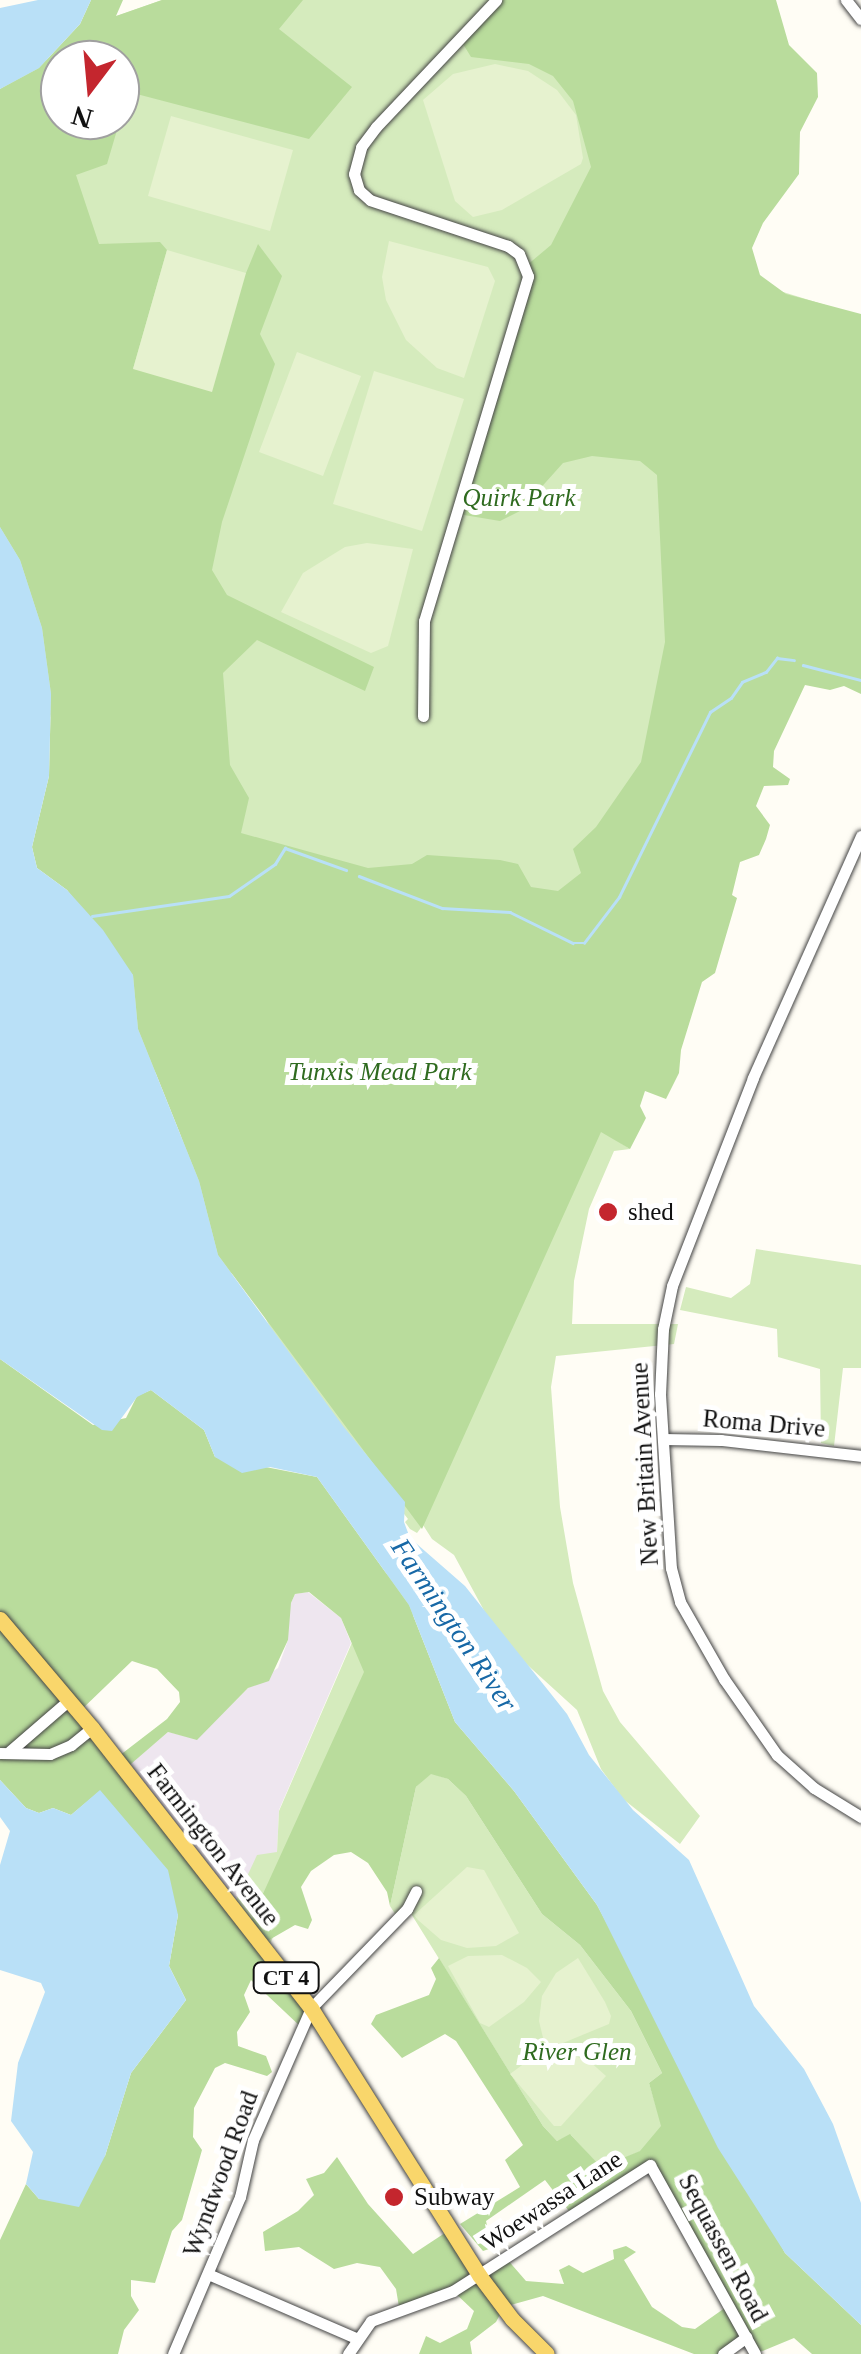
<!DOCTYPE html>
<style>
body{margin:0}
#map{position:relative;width:861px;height:2354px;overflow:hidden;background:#fffdf5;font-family:Georgia,serif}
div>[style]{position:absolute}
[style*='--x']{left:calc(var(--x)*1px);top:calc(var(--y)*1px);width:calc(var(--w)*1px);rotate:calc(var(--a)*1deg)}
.industrial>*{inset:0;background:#eee6ef}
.green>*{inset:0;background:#d5ebbd}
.forest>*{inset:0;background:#b9dc9c}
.pitch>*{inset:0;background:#e6f2cf}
.water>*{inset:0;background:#b9e0f7}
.stream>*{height:2.5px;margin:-1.25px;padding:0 1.25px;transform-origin:1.25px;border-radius:1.25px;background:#b9e0f7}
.roads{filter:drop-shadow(0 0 2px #444) drop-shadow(0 0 2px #444)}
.minor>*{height:11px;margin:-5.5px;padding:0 5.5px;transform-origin:5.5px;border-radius:5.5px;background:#fff}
.major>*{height:15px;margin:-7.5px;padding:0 7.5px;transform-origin:7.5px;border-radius:7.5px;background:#f9d66b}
.dots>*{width:28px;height:28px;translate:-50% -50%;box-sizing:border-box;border:5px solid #fff;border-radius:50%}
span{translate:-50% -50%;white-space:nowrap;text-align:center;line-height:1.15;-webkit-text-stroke:10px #fff;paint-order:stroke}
.shield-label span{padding:2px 8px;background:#fff;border:2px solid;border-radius:8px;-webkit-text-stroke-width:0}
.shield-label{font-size:22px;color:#111;font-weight:700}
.park-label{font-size:25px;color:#2f6b1f;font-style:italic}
.poi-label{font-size:25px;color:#111}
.left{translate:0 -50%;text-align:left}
.street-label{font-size:25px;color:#111}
.water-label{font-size:28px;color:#1768a6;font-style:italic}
.north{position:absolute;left:40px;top:40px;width:100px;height:100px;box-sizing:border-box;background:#fff;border:2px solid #a0a0a0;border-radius:50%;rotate:196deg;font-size:28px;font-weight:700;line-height:40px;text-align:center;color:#111}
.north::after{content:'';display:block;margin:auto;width:35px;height:45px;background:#c4262e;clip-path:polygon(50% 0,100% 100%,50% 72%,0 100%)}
</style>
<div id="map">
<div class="industrial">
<div style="clip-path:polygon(308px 1592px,341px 1618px,351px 1643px,279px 1810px,277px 1852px,235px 1902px,130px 1764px,168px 1732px,197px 1739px,248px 1688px,278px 1668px,288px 1640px,287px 1612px,295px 1594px)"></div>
</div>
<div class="green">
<div style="clip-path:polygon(evenodd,162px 0,678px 0,738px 278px,861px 316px,610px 1136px,630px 1149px,614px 1151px,589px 1209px,574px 1281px,572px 1324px,678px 1324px,674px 1344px,556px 1356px,551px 1387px,560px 1507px,573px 1583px,603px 1691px,620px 1722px,700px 1816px,680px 1844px,623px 1799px,601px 1769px,577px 1710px,500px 1640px,454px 1555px,432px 1539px,423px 1525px,417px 1533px,410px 1529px,405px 1522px,408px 1519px,286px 1362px,250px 1285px,213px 1262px,171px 1096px,140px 1049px,0 528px,0 89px,114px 17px,162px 0,60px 60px,120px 60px,120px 120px,60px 120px,60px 60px)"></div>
<div style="clip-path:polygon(756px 1249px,861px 1265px,861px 1368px,843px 1368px,834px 1446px,821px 1443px,820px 1369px,778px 1357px,777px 1329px,680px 1310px,686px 1287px,731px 1298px,750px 1284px)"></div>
<div style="clip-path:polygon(383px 1571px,421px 1598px,270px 1944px,235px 1902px,257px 1855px,277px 1852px,279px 1811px)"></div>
<div style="clip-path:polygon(431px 1773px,448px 1779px,466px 1796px,542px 1914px,580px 1945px,631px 2011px,662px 2073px,649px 2083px,662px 2126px,641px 2151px,601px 2168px,571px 2135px,557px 2141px,543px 2126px,410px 1912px,399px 1920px,390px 1906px,416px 1787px)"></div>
</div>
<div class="forest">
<div style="clip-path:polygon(91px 0,123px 0,116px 16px,162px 0,303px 0,279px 29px,352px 87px,309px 139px,129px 92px,120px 120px,120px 60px,60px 60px,60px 120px,120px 120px,107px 164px,76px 175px,99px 244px,160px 242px,167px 250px,133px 369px,246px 273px,258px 244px,282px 276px,260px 334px,275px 364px,222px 522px,212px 570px,227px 595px,374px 667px,365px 691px,257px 640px,223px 673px,230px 765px,249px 798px,241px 833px,368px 868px,412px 864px,427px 855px,500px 860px,518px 864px,531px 887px,558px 891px,581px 873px,573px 849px,596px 827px,641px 762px,665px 642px,657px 475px,640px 461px,592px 456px,563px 463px,520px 511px,500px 521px,458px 514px,526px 266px,551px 245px,591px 167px,573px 101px,553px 76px,529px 64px,471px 57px,460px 39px,496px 0,776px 0,789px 45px,817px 73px,818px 97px,800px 132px,799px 174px,763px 223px,752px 248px,760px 275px,786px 294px,861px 314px,861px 694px,844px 686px,830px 690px,805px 685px,774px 751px,773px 767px,790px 779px,788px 785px,764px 786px,756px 806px,770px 825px,766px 839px,759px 855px,740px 862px,732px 895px,737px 898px,715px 973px,702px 982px,681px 1050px,679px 1073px,666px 1099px,645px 1091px,640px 1106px,646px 1118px,630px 1149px,601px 1132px,422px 1529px,218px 1255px,199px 1181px,138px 1029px,133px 975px,67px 890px,37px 868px,32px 847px,49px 776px,51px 694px,42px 628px,20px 560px,0 527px,0 89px,39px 68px,80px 24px)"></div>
<div style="clip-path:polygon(evenodd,0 1359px,93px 1425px,126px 1418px,137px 1396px,151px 1390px,204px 1430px,215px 1457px,317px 1477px,409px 1605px,455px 1722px,514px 1791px,597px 1905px,785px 2253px,861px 2325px,861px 2354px,812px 2354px,794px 2338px,755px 2354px,746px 2337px,723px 2354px,694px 2354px,543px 2296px,504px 2307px,496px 2322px,470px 2342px,472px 2354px,419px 2354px,426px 2336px,440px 2343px,467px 2329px,474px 2311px,453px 2291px,399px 2307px,396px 2289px,380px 2267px,357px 2263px,334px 2269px,299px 2247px,265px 2251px,263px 2232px,298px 2211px,314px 2195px,306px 2179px,324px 2173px,337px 2157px,368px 2204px,413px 2254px,451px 2229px,479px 2275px,506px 2258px,526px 2281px,564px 2284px,559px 2270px,569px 2265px,583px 2273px,614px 2259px,613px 2250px,626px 2246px,636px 2252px,624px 2260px,652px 2307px,682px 2327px,695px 2329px,729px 2305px,650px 2165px,572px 2215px,545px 2180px,486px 2221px,492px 2248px,483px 2251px,460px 2224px,520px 2187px,505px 2160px,523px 2145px,456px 2041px,445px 2034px,402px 2058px,371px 2024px,376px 2015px,429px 1995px,436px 1979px,431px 1968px,439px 1958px,543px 2126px,557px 2141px,570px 2134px,601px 2167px,640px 2151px,661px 2126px,649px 2083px,662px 2073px,631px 2011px,580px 1945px,542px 1914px,466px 1796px,448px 1779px,431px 1774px,416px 1787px,390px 1906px,387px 1892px,368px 1863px,351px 1852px,334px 1855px,311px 1871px,301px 1887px,312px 1920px,308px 1929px,295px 1925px,269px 1940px,250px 1931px,311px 2008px,302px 2028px,251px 1980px,244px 1995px,250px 2012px,237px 2032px,238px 2046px,266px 2056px,272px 2072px,267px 2076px,225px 2063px,215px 2068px,194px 2108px,193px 2137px,202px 2150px,182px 2220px,172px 2231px,155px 2283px,131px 2280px,131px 2296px,139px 2310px,124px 2330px,118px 2354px,0 2354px,0 2240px,26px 2184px,39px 2199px,105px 2156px,131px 2073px,186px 2000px,169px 1966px,178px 1915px,100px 1791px,71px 1815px,53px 1808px,39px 1813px,26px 1808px,0 1780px,0 1359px,309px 1592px,341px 1618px,364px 1672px,247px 1929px,124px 1770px,168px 1732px,197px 1740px,248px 1688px,269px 1681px,288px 1640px,291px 1603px,295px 1594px,309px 1592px,0 1359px,132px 1661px,157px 1669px,179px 1692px,180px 1702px,167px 1719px,115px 1759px,79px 1712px,132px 1661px)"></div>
</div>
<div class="pitch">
<div style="clip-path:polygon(495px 64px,528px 71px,557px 90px,576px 115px,583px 158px,581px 164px,502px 210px,473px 217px,455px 201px,423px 100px,453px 74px)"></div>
<div style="clip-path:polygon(171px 116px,293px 150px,270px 231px,148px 196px)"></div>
<div style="clip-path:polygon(389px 241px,488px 267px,495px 281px,464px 378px,437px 368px,406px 340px,386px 300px,382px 277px)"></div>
<div style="clip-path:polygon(167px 250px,246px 273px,212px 392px,133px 369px)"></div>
<div style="clip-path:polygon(297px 352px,361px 376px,323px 476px,259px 452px)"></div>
<div style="clip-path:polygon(374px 371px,464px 399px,422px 531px,333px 504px)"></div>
<div style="clip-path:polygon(367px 543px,413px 549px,388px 646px,371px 653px,281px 612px,303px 573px,345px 547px)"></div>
<div style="clip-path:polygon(467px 1867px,484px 1870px,519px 1933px,496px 1946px,467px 1948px,441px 1940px,418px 1920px,414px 1915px)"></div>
<div style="clip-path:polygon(502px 1955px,527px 1968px,541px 1982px,524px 2002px,489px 2027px,480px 2023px,448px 1966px,468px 1956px)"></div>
<div style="clip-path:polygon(578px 1958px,605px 2002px,611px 2016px,609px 2024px,546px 2050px,539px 2021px,542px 1996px,556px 1973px)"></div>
<div style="clip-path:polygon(560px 2052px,588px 2060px,606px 2076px,561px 2126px,554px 2126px,510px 2074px,533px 2057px)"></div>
</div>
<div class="water">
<div style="clip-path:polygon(38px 0,91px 0,80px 24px,39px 68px,0 89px,0 8px)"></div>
<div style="clip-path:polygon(0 527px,20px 560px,42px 628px,51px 694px,49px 776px,32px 847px,37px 868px,67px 890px,103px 930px,133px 975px,138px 1029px,199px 1181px,218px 1255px,343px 1426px,405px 1502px,404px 1522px,410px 1538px,465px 1586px,567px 1714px,589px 1755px,633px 1810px,689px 1860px,754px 2006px,804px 2069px,833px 2124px,861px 2203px,861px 2325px,785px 2253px,718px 2148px,597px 1905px,514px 1791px,455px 1722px,409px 1605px,317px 1477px,270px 1467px,242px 1473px,215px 1457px,204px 1430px,151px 1390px,137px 1397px,112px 1431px,102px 1430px,0 1359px)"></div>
<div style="clip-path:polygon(0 1780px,26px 1808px,39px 1813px,53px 1808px,71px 1815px,100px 1790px,168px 1870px,178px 1915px,169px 1966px,186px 2000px,131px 2073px,105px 2156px,79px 2207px,39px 2199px,26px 2184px,33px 2152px,11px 2121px,18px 2063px,45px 1992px,41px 1983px,0 1970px,0 1865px,10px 1831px,0 1817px)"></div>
</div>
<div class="stream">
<div style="--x:803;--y:665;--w:60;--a:14.5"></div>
<div style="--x:359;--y:876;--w:89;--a:21.1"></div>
<div style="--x:442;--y:908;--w:68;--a:3.4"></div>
<div style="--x:510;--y:912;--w:70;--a:26.2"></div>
<div style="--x:573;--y:943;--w:11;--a:0"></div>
<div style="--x:584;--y:943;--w:58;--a:-52.7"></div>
<div style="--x:619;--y:897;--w:206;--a:-63.8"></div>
<div style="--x:710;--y:712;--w:25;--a:-34"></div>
<div style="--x:731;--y:698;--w:19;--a:-55"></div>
<div style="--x:742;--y:682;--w:26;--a:-23"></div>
<div style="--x:766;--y:672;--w:18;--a:-52"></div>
<div style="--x:777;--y:658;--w:17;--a:7"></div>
<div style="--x:92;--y:916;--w:138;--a:-8.3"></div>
<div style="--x:229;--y:896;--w:56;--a:-34.8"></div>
<div style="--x:275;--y:864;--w:19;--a:-58"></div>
<div style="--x:285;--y:848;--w:65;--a:19.8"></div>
</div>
<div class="roads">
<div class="minor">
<div style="--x:846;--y:0;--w:24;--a:52"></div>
<div style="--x:423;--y:716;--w:95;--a:-89.4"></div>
<div style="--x:424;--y:621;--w:360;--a:-73.2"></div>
<div style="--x:528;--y:276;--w:24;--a:-112"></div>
<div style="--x:519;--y:254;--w:14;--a:-144"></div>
<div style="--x:508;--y:246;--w:145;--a:-161.6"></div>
<div style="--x:370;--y:200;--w:15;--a:-138"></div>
<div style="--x:359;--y:190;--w:17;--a:-107"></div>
<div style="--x:354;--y:174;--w:28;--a:-75"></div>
<div style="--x:361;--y:147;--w:25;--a:-53"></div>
<div style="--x:376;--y:127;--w:175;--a:-46.6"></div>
<div style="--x:861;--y:836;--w:265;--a:114.1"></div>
<div style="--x:753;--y:1078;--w:223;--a:111.3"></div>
<div style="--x:672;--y:1286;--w:44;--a:101.8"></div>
<div style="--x:663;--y:1329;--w:65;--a:92.6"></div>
<div style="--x:660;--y:1394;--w:174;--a:86.4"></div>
<div style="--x:671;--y:1568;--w:35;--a:75"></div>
<div style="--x:680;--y:1602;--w:89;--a:60.3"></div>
<div style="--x:724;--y:1679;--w:93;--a:55.1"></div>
<div style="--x:777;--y:1755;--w:50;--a:41.7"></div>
<div style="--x:814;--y:1788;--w:55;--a:31.7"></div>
<div style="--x:663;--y:1439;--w:58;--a:1"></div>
<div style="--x:721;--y:1440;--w:141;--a:6.5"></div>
<div style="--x:10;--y:1751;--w:78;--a:-40.8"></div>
<div style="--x:0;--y:1753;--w:50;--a:1.1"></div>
<div style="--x:50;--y:1754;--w:23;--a:-23"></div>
<div style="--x:71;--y:1745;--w:27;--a:-39"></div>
<div style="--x:208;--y:2274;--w:161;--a:23.4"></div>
<div style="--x:173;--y:2354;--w:171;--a:-66.9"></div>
<div style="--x:240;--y:2197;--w:58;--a:-77.2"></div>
<div style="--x:253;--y:2140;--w:144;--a:-66.3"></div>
<div style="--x:311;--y:2008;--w:138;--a:-45.9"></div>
<div style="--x:407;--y:1909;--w:20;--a:-63"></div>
<div style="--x:348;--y:2354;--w:40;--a:-55.1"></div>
<div style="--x:371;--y:2321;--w:87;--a:-20.1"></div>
<div style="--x:453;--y:2291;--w:234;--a:-32.6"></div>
<div style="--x:650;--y:2165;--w:216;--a:60.9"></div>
<div style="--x:723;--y:2354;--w:29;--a:-36"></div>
</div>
<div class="major">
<div style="--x:0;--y:1619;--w:143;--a:49.8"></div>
<div style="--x:92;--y:1728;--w:355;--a:52"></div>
<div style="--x:311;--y:2008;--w:315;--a:57.8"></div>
<div style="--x:479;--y:2275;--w:55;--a:53.1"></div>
<div style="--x:512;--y:2319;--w:49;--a:45"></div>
</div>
</div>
<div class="dots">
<div style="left:608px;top:1212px;background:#c4262e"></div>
<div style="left:394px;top:2197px;background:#c4262e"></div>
</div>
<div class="shield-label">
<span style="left:286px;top:1978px">CT 4</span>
</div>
<div class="park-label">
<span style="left:519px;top:498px">Quirk Park</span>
<span style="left:380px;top:1072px">Tunxis Mead Park</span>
<span style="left:577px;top:2052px">River Glen</span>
</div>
<div class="poi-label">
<span class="left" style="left:628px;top:1212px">shed</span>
<span class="left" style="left:414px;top:2197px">Subway</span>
</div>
<div class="street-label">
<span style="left:764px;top:1424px;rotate:5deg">Roma Drive</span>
<span style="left:645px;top:1464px;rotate:-93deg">New Britain Avenue</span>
<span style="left:213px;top:1845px;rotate:52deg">Farmington Avenue</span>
<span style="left:221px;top:2174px;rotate:-70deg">Wyndwood Road</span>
<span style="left:552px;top:2201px;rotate:-33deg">Woewassa Lane</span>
<span style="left:723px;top:2248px;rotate:62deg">Sequassen Road</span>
</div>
<div class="water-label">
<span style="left:454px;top:1625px;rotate:56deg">Farmington River</span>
</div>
<div class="north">N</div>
</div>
